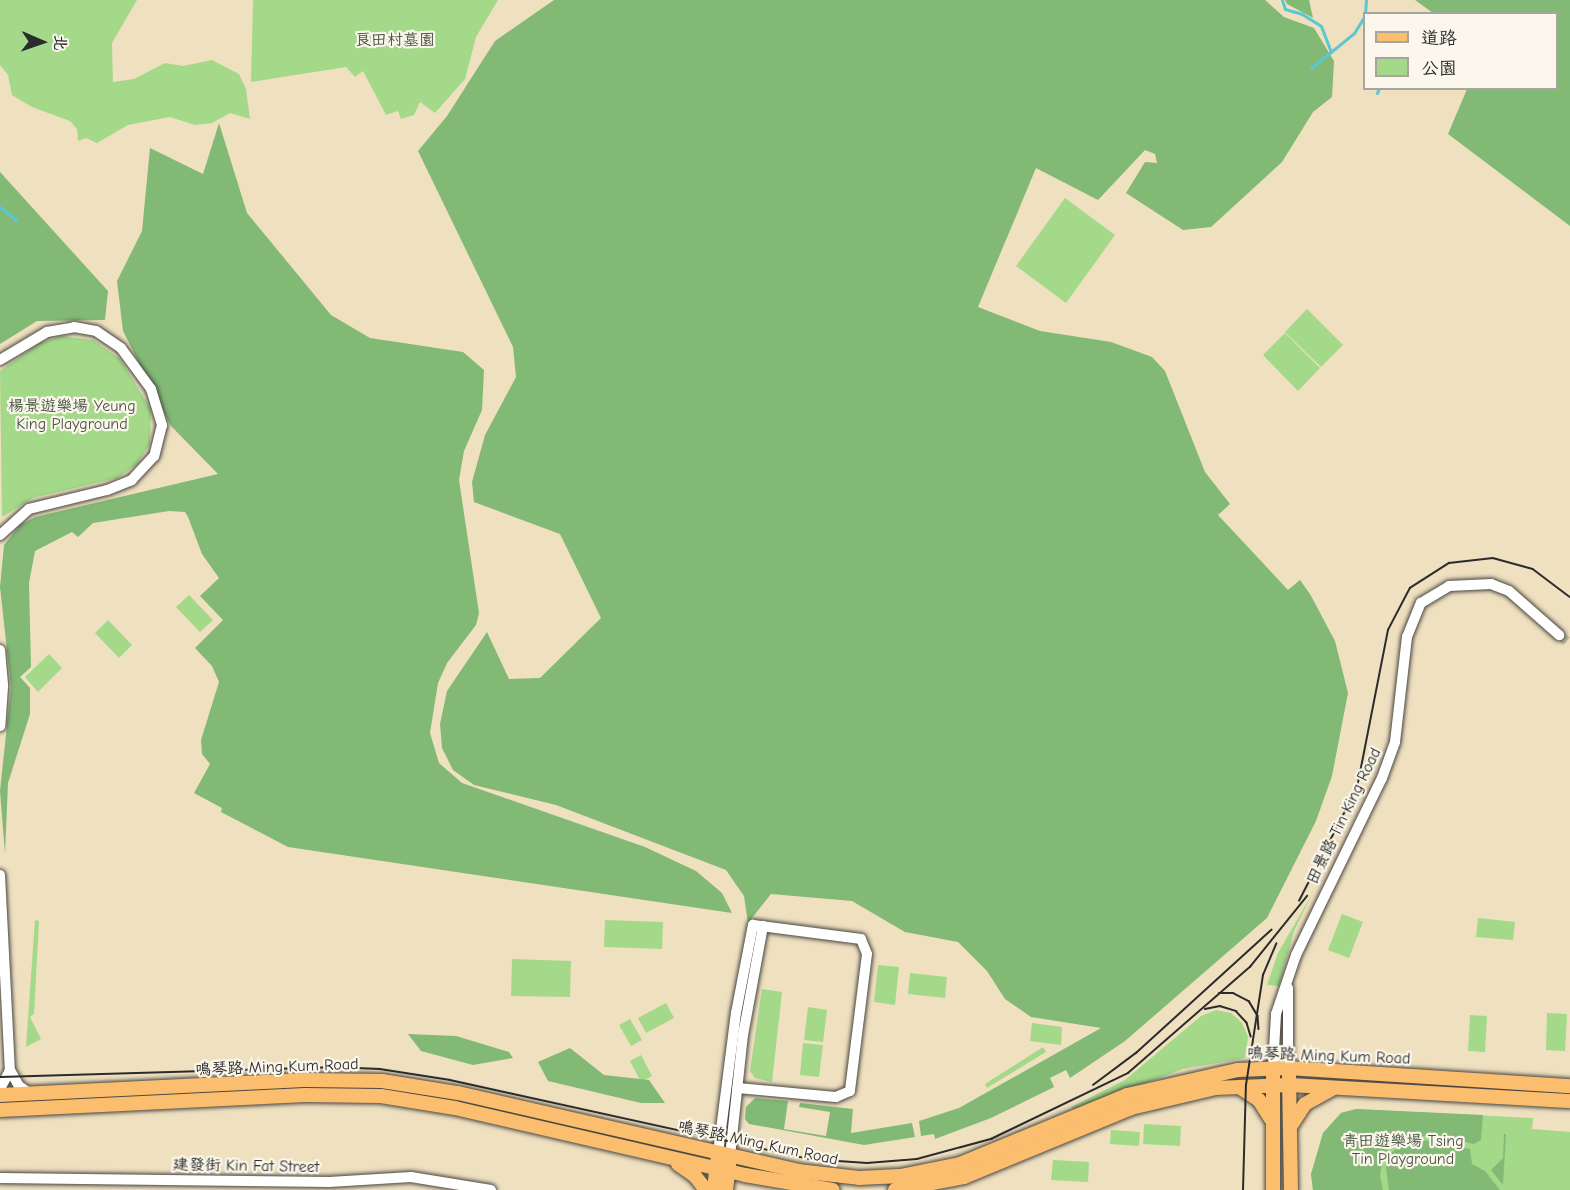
<!DOCTYPE html>
<meta charset="utf-8">
<style>
body{margin:0}
#map{position:relative;width:1570px;height:1190px;overflow:hidden;background:#efe0c0;font-family:"Comic Neue","LXGW WenKai TC",sans-serif}
div>[style]{position:absolute}
[style*='--x']{left:calc(var(--x)*1px);top:calc(var(--y)*1px);width:calc(var(--w)*1px);rotate:calc(var(--a)*1deg)}
.green>*{inset:0;background:#a3d989}
.forest>*{inset:0;background:#82b975}
.stream>*{height:3px;margin:-1.5px;padding:0 1.5px;transform-origin:1.5px;border-radius:1.5px;background:#5ac7d2}
.minor-tunnel>*{height:10px;margin-top:-5px;transform-origin:0;background:repeating-linear-gradient(90deg,#c8bca2 0 10px,transparent 0 15px)}
.roads{filter:drop-shadow(0 0 2px #484641) drop-shadow(0 0 2px #484641)}
.minor>*{height:10px;margin:-5px;padding:0 5px;transform-origin:5px;border-radius:5px;background:#fff}
.major>*{height:14px;margin:-7px;padding:0 7px;transform-origin:7px;border-radius:7px;background:#fabe6e}
.tram>*{height:1.5px;margin:-0.75px;padding:0 0.75px;transform-origin:0.75px;border-radius:0.75px;background:#2b2b2b}
span{translate:-50% -50%;white-space:nowrap;text-align:center;line-height:1.15;-webkit-text-stroke:4.5px #fbf7ec;paint-order:stroke}
.park-label{font-size:16px;color:#495642}
.street-label{font-size:16px;color:#2b2b2b}
.legend{position:absolute;left:1363px;top:12px;width:195px;height:78px;box-sizing:border-box;background:#fbf7ec;border:2px solid #a8a59f;margin:0;padding:8px 10px;list-style:none;font-size:18px;color:#2b2b2b}
.legend li{display:flex;align-items:center;gap:12px;height:30px}
.legend b{width:30px;border:2px solid #a8a59f}
.north{position:absolute;left:12px;top:12px;width:60px;height:60px;-webkit-text-stroke:4px #fbf7ec;paint-order:stroke;rotate:92deg;font-size:16px;font-weight:700;line-height:24px;text-align:center;color:#2b2b2b}
.north::after{content:'';display:block;margin:auto;width:21px;height:27px;background:#2b2b2b;clip-path:polygon(50% 0,100% 100%,50% 72%,0 100%)}
</style>
<div id="map">
<div class="green">
<div style="clip-path:polygon(0 0,137px 0,112px 43px,113px 82px,134px 79px,165px 63px,183px 66px,212px 60px,239px 74px,246px 89px,250px 119px,230px 113px,212px 123px,195px 125px,170px 117px,128px 125px,97px 143px,86px 138px,78px 141px,77px 129px,70px 121px,32px 107px,12px 95px,8px 75px,0 65px)"></div>
<div style="clip-path:polygon(253px 0,498px 0,476px 37px,465px 79px,435px 113px,420px 102px,414px 115px,401px 119px,398px 111px,386px 115px,363px 71px,355px 77px,346px 67px,251px 82px)"></div>
<div style="clip-path:polygon(1065px 198px,1115px 235px,1066px 303px,1016px 266px)"></div>
<div style="clip-path:polygon(1307px 309px,1343px 345px,1321px 367px,1285px 332px)"></div>
<div style="clip-path:polygon(1285px 333px,1320px 368px,1298px 391px,1263px 355px)"></div>
<div style="clip-path:polygon(61px 336px,93px 340px,120px 359px,151px 409px,150px 444px,137px 464px,117px 478px,33px 498px,2px 517px,0 371px,40px 343px)"></div>
<div style="clip-path:polygon(189px 595px,213px 620px,200px 632px,176px 607px)"></div>
<div style="clip-path:polygon(108px 620px,132px 645px,119px 658px,95px 633px)"></div>
<div style="clip-path:polygon(49px 654px,62px 668px,38px 692px,25px 677px)"></div>
<div style="clip-path:polygon(1312px 894px,1294px 931px,1279px 986px,1267px 985px,1278px 953px)"></div>
<div style="clip-path:polygon(1342px 914px,1363px 922px,1349px 958px,1328px 950px)"></div>
<div style="clip-path:polygon(1478px 918px,1515px 922px,1513px 940px,1476px 937px)"></div>
<div style="clip-path:polygon(35px 920px,39px 921px,34px 1014px,30px 1017px,41px 1039px,26px 1047px)"></div>
<div style="clip-path:polygon(605px 920px,663px 922px,662px 949px,604px 947px)"></div>
<div style="clip-path:polygon(512px 959px,571px 961px,570px 997px,511px 996px)"></div>
<div style="clip-path:polygon(878px 965px,899px 967px,895px 1005px,874px 1002px)"></div>
<div style="clip-path:polygon(910px 973px,947px 977px,945px 998px,908px 994px)"></div>
<div style="clip-path:polygon(762px 989px,782px 992px,772px 1082px,755px 1078px,750px 1071px)"></div>
<div style="clip-path:polygon(666px 1003px,674px 1018px,646px 1033px,638px 1018px)"></div>
<div style="clip-path:polygon(808px 1007px,827px 1010px,823px 1042px,804px 1040px)"></div>
<div style="clip-path:polygon(1216px 1010px,1231px 1013px,1242px 1023px,1248px 1037px,1245px 1058px,1183px 1069px,1074px 1110px,1071px 1107px,1125px 1080px,1201px 1016px)"></div>
<div style="clip-path:polygon(1547px 1013px,1567px 1014px,1565px 1051px,1546px 1050px)"></div>
<div style="clip-path:polygon(1470px 1015px,1487px 1016px,1485px 1052px,1468px 1051px)"></div>
<div style="clip-path:polygon(630px 1019px,642px 1040px,631px 1046px,619px 1025px)"></div>
<div style="clip-path:polygon(1032px 1023px,1062px 1027px,1061px 1045px,1030px 1041px)"></div>
<div style="clip-path:polygon(803px 1043px,823px 1045px,819px 1077px,800px 1075px)"></div>
<div style="clip-path:polygon(1043px 1047px,1046px 1052px,987px 1088px,985px 1084px)"></div>
<div style="clip-path:polygon(641px 1055px,652px 1076px,641px 1082px,630px 1061px)"></div>
<div style="clip-path:polygon(1356px 1109px,1533px 1118px,1532px 1129px,1570px 1132px,1570px 1190px,1313px 1190px,1311px 1175px,1323px 1133px,1341px 1113px)"></div>
<div style="clip-path:polygon(1144px 1124px,1181px 1126px,1180px 1146px,1143px 1144px)"></div>
<div style="clip-path:polygon(1111px 1130px,1140px 1132px,1139px 1146px,1110px 1144px)"></div>
<div style="clip-path:polygon(1053px 1160px,1089px 1162px,1088px 1182px,1051px 1180px)"></div>
</div>
<div class="forest">
<div style="clip-path:polygon(554px 0,1265px 0,1284px 17px,1314px 28px,1334px 61px,1332px 97px,1313px 112px,1282px 162px,1211px 227px,1183px 230px,1126px 193px,1145px 162px,1157px 163px,1155px 154px,1145px 150px,1098px 200px,1036px 168px,978px 307px,1040px 331px,1111px 342px,1152px 357px,1165px 371px,1205px 472px,1230px 504px,1218px 515px,1288px 590px,1300px 580px,1310px 594px,1335px 641px,1348px 693px,1332px 776px,1316px 821px,1267px 918px,1125px 1041px,1070px 1078px,1066px 1070px,1050px 1078px,1054px 1087px,991px 1118px,935px 1139px,934px 1134px,921px 1136px,919px 1121px,959px 1108px,1101px 1028px,1031px 1017px,1005px 999px,987px 971px,958px 942px,905px 932px,852px 901px,771px 894px,748px 923px,744px 896px,726px 870px,556px 805px,474px 785px,453px 770px,442px 748px,440px 724px,447px 691px,487px 632px,509px 679px,540px 678px,601px 618px,560px 534px,474px 502px,472px 482px,485px 435px,516px 377px,513px 347px,418px 151px,447px 116px,495px 41px)"></div>
<div style="clip-path:polygon(1285px 0,1309px 0,1313px 18px,1287px 4px)"></div>
<div style="clip-path:polygon(1415px 0,1570px 0,1570px 226px,1448px 134px,1467px 89px,1556px 88px,1556px 14px,1433px 13px)"></div>
<div style="clip-path:polygon(219px 123px,247px 213px,331px 315px,370px 338px,463px 352px,484px 370px,482px 410px,464px 451px,459px 480px,479px 613px,476px 625px,447px 663px,438px 683px,430px 733px,439px 763px,462px 783px,645px 847px,696px 871px,722px 893px,732px 913px,288px 847px,221px 812px,222px 808px,194px 793px,210px 764px,202px 754px,201px 740px,219px 682px,212px 666px,195px 648px,223px 620px,200px 596px,219px 578px,202px 554px,188px 517px,185px 512px,169px 511px,93px 523px,78px 537px,72px 532px,35px 551px,29px 583px,31px 667px,20px 677px,30px 688px,30px 714px,8px 783px,5px 854px,0 791px,11px 687px,0 587px,4px 545px,20px 525px,35px 517px,218px 474px,171px 426px,123px 331px,117px 281px,142px 231px,150px 148px,203px 174px)"></div>
<div style="clip-path:polygon(0 172px,108px 291px,105px 320px,37px 321px,0 344px)"></div>
<div style="clip-path:polygon(408px 1034px,456px 1036px,509px 1052px,513px 1058px,473px 1065px,421px 1051px)"></div>
<div style="clip-path:polygon(570px 1048px,604px 1075px,649px 1080px,665px 1103px,641px 1103px,548px 1081px,538px 1062px)"></div>
<div style="clip-path:polygon(755px 1098px,788px 1101px,784px 1129px,826px 1136px,830px 1112px,799px 1107px,800px 1103px,853px 1109px,851px 1133px,912px 1123px,915px 1137px,864px 1145px,749px 1124px,745px 1119px,746px 1107px)"></div>
<div style="clip-path:polygon(1356px 1109px,1483px 1115px,1481px 1140px,1474px 1144px,1445px 1137px,1409px 1135px,1393px 1143px,1383px 1158px,1380px 1176px,1383px 1190px,1313px 1190px,1311px 1174px,1323px 1133px,1341px 1113px)"></div>
<div style="clip-path:polygon(1504px 1134px,1506px 1134px,1503px 1185px,1491px 1170px,1503px 1158px)"></div>
<div style="clip-path:polygon(1418px 1139px,1470px 1149px,1472px 1164px,1485px 1171px,1500px 1190px,1389px 1190px,1386px 1168px,1391px 1153px,1403px 1143px)"></div>
</div>
<div class="stream">
<div style="--x:1282;--y:0;--w:9;--a:72"></div>
<div style="--x:1285;--y:9;--w:18;--a:16"></div>
<div style="--x:1302;--y:14;--w:22;--a:32"></div>
<div style="--x:1321;--y:26;--w:28;--a:69"></div>
<div style="--x:1365;--y:14;--w:14;--a:-86"></div>
<div style="--x:1311;--y:68;--w:55;--a:-39.1"></div>
<div style="--x:1354;--y:33;--w:19;--a:-58"></div>
<div style="--x:1377;--y:93;--w:5;--a:-68"></div>
<div style="--x:0;--y:207;--w:21;--a:39"></div>
</div>
<div class="minor-tunnel">
<div style="--x:1559;--y:635;--w:14;--a:39"></div>
</div>
<div class="roads">
<div class="minor">
<div style="--x:0;--y:360;--w:55;--a:-30.8"></div>
<div style="--x:47;--y:332;--w:27;--a:-10"></div>
<div style="--x:74;--y:327;--w:22;--a:10"></div>
<div style="--x:96;--y:331;--w:30;--a:34"></div>
<div style="--x:121;--y:348;--w:51;--a:53.8"></div>
<div style="--x:151;--y:389;--w:38;--a:73"></div>
<div style="--x:162;--y:425;--w:32;--a:104"></div>
<div style="--x:154;--y:456;--w:33;--a:133"></div>
<div style="--x:132;--y:480;--w:27;--a:158"></div>
<div style="--x:107;--y:490;--w:80;--a:166.3"></div>
<div style="--x:29;--y:509;--w:39;--a:138"></div>
<div style="--x:0;--y:650;--w:37;--a:85"></div>
<div style="--x:3;--y:687;--w:39;--a:94"></div>
<div style="--x:0;--y:875;--w:195;--a:87.1"></div>
<div style="--x:10;--y:1070;--w:18;--a:61"></div>
<div style="--x:19;--y:1086;--w:14;--a:34"></div>
<div style="--x:1288;--y:988;--w:80;--a:90"></div>
<div style="--x:1273;--y:1068;--w:54;--a:-86.8"></div>
<div style="--x:1276;--y:1014;--w:62;--a:-71.3"></div>
<div style="--x:1296;--y:955;--w:197;--a:-64.1"></div>
<div style="--x:1382;--y:778;--w:38;--a:-70"></div>
<div style="--x:1395;--y:742;--w:106;--a:-83.5"></div>
<div style="--x:1407;--y:637;--w:37;--a:-68"></div>
<div style="--x:1421;--y:603;--w:33;--a:-31"></div>
<div style="--x:1449;--y:586;--w:42;--a:-2.7"></div>
<div style="--x:1491;--y:584;--w:19;--a:21"></div>
<div style="--x:1509;--y:591;--w:67;--a:41.3"></div>
<div style="--x:0;--y:1089;--w:21;--a:-62"></div>
<div style="--x:718;--y:1153;--w:141;--a:-82.7"></div>
<div style="--x:736;--y:1013;--w:90;--a:-79.1"></div>
<div style="--x:753;--y:925;--w:109;--a:7.4"></div>
<div style="--x:861;--y:939;--w:16;--a:68"></div>
<div style="--x:867;--y:954;--w:138;--a:97.1"></div>
<div style="--x:850;--y:1091;--w:15;--a:157"></div>
<div style="--x:836;--y:1097;--w:99;--a:-174.8"></div>
<div style="--x:730;--y:1156;--w:122;--a:-83.9"></div>
<div style="--x:743;--y:1035;--w:111;--a:-79.6"></div>
<div style="--x:0;--y:1178;--w:329;--a:0.7"></div>
<div style="--x:329;--y:1182;--w:82;--a:-3.5"></div>
<div style="--x:411;--y:1177;--w:81;--a:9.2"></div>
</div>
<div class="major">
<div style="--x:1273;--y:1076;--w:114;--a:90"></div>
<div style="--x:1289;--y:1076;--w:114;--a:89"></div>
<div style="--x:1239;--y:1087;--w:24;--a:33"></div>
<div style="--x:1259;--y:1100;--w:22;--a:58"></div>
<div style="--x:0;--y:1095;--w:305;--a:-2.8"></div>
<div style="--x:305;--y:1080;--w:77;--a:0.7"></div>
<div style="--x:382;--y:1081;--w:77;--a:9"></div>
<div style="--x:458;--y:1093;--w:349;--a:12.9"></div>
<div style="--x:798;--y:1171;--w:61;--a:6.5"></div>
<div style="--x:859;--y:1178;--w:41;--a:-2.8"></div>
<div style="--x:900;--y:1176;--w:61;--a:-11.3"></div>
<div style="--x:960;--y:1164;--w:181;--a:-22.4"></div>
<div style="--x:1127;--y:1095;--w:114;--a:-12.7"></div>
<div style="--x:1238;--y:1070;--w:50;--a:-2.3"></div>
<div style="--x:1288;--y:1068;--w:283;--a:3.7"></div>
<div style="--x:0;--y:1110;--w:305;--a:-2.8"></div>
<div style="--x:305;--y:1095;--w:76;--a:0.8"></div>
<div style="--x:381;--y:1096;--w:75;--a:9.2"></div>
<div style="--x:455;--y:1108;--w:298;--a:13"></div>
<div style="--x:745;--y:1175;--w:89;--a:9.7"></div>
<div style="--x:1290;--y:1127;--w:27;--a:-57"></div>
<div style="--x:1305;--y:1104;--w:31;--a:-29"></div>
<div style="--x:678;--y:1164;--w:21;--a:35"></div>
<div style="--x:695;--y:1176;--w:18;--a:52"></div>
<div style="--x:714;--y:1190;--w:29;--a:-84"></div>
<div style="--x:726;--y:1190;--w:26;--a:-83"></div>
<div style="--x:895;--y:1190;--w:70;--a:-10.7"></div>
<div style="--x:964;--y:1177;--w:181;--a:-22.4"></div>
<div style="--x:1131;--y:1108;--w:86;--a:-13.4"></div>
<div style="--x:1215;--y:1088;--w:74;--a:-2.3"></div>
<div style="--x:1289;--y:1085;--w:281;--a:3.3"></div>
</div>
</div>
<div class="tram">
<div style="--x:1299;--y:901;--w:127;--a:-62.8"></div>
<div style="--x:1357;--y:788;--w:161;--a:-78.9"></div>
<div style="--x:1388;--y:630;--w:47;--a:-62.4"></div>
<div style="--x:1410;--y:588;--w:46;--a:-32.7"></div>
<div style="--x:1449;--y:563;--w:44;--a:-6.5"></div>
<div style="--x:1493;--y:558;--w:41;--a:15.4"></div>
<div style="--x:1533;--y:569;--w:46;--a:37.1"></div>
<div style="--x:1219;--y:993;--w:14;--a:0"></div>
<div style="--x:1233;--y:993;--w:18;--a:27"></div>
<div style="--x:1249;--y:1001;--w:17;--a:59"></div>
<div style="--x:1258;--y:1016;--w:13;--a:86"></div>
<div style="--x:1205;--y:1009;--w:15;--a:-11"></div>
<div style="--x:1220;--y:1006;--w:17;--a:17"></div>
<div style="--x:1236;--y:1011;--w:16;--a:47"></div>
<div style="--x:1247;--y:1023;--w:14;--a:73"></div>
<div style="--x:0;--y:1077;--w:332;--a:-1.7"></div>
<div style="--x:332;--y:1067;--w:48;--a:2.4"></div>
<div style="--x:380;--y:1069;--w:71;--a:8.9"></div>
<div style="--x:450;--y:1080;--w:368;--a:12.4"></div>
<div style="--x:809;--y:1159;--w:58;--a:3.9"></div>
<div style="--x:867;--y:1163;--w:50;--a:-4.6"></div>
<div style="--x:917;--y:1159;--w:77;--a:-15.1"></div>
<div style="--x:991;--y:1139;--w:152;--a:-25.7"></div>
<div style="--x:1128;--y:1073;--w:162;--a:-41"></div>
<div style="--x:1250;--y:967;--w:91;--a:-51.2"></div>
<div style="--x:1093;--y:1085;--w:54;--a:-36.7"></div>
<div style="--x:1136;--y:1053;--w:183;--a:-42.3"></div>
<div style="--x:1243;--y:1190;--w:105;--a:-88.4"></div>
<div style="--x:1246;--y:1085;--w:111;--a:-81.2"></div>
<div style="--x:1263;--y:975;--w:34;--a:-67"></div>
</div>
<div class="park-label">
<span style="left:395px;top:40px">良田村墓園</span>
<span style="left:72px;top:415px">楊景遊樂場 Yeung<br>King Playground</span>
<span style="left:1403px;top:1150px">青田遊樂場 Tsing<br>Tin Playground</span>
</div>
<div class="street-label">
<span style="left:1344px;top:816px;rotate:-64deg">田景路 Tin King Road</span>
<span style="left:1329px;top:1056px;rotate:2deg">鳴琴路 Ming Kum Road</span>
<span style="left:277px;top:1067px;rotate:-2deg">鳴琴路 Ming Kum Road</span>
<span style="left:758px;top:1143px;rotate:12deg">鳴琴路 Ming Kum Road</span>
<span style="left:246px;top:1166px;rotate:1deg">建發街 Kin Fat Street</span>
</div>
<ul class="legend">
<li><b style="height:8px;background:#fabe6e"></b>道路</li>
<li><b style="height:16px;background:#a3d989"></b>公園</li>
</ul>
<div class="north">北</div>
</div>
